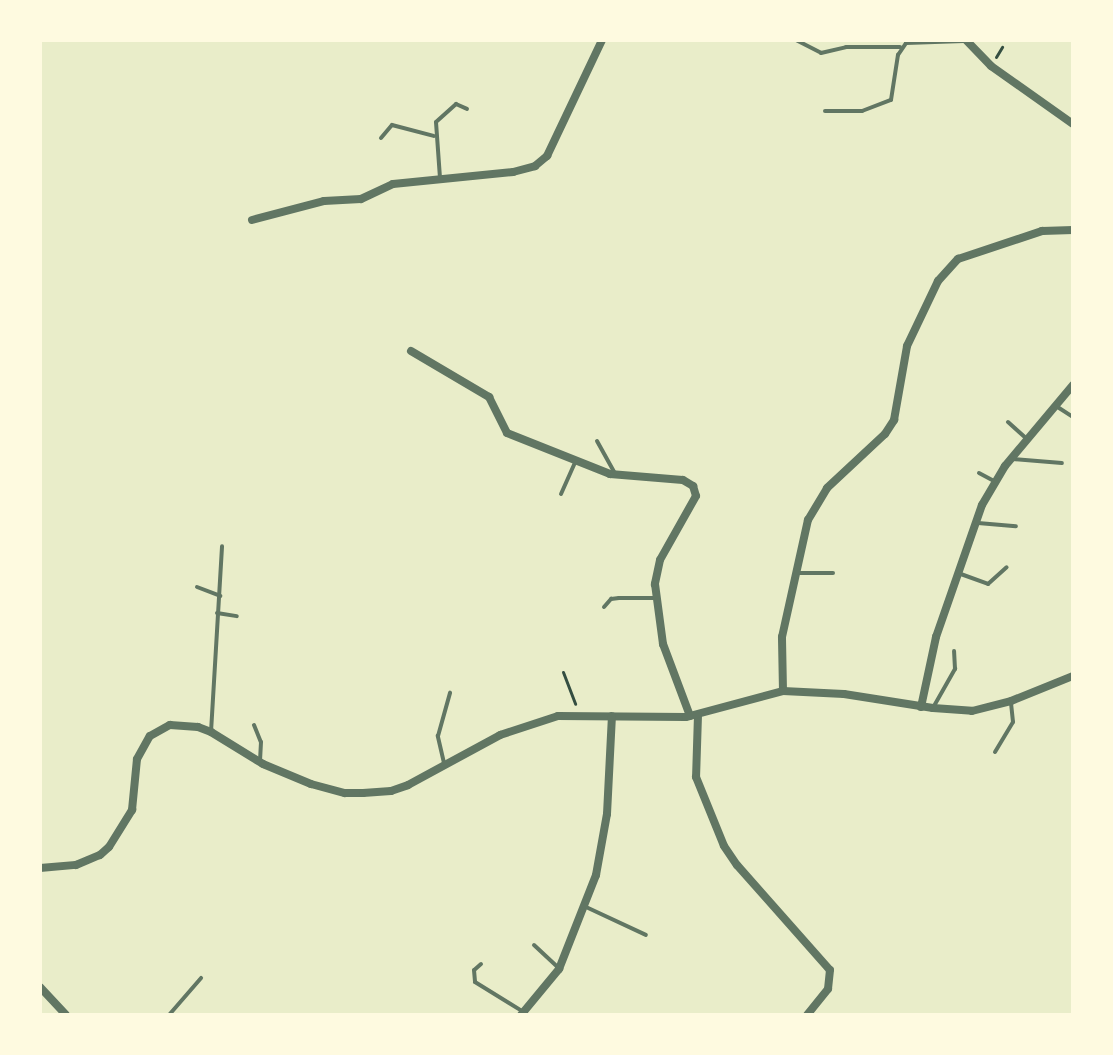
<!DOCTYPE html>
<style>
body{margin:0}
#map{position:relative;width:1113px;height:1055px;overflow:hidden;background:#e9edc9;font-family:Commissioner,sans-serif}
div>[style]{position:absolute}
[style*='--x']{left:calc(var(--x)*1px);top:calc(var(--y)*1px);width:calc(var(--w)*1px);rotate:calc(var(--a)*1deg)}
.path>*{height:3px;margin:-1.5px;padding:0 1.5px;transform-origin:1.5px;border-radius:1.5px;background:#344e41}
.service>*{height:4px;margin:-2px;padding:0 2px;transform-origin:2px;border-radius:2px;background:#617663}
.minor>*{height:8px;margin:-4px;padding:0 4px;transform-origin:4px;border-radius:4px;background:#617663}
span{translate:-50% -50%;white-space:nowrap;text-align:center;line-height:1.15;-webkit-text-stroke:8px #fefae0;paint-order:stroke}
.frame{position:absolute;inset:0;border:42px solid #fefae0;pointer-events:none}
</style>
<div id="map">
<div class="path">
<div style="--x:996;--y:57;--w:12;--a:-59"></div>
<div style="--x:563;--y:672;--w:34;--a:69"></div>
</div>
<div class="service">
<div style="--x:796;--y:40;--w:28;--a:27"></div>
<div style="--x:821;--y:53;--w:26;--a:-13"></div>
<div style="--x:846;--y:47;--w:54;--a:0"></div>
<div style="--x:825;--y:111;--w:37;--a:0"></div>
<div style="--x:862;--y:111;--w:31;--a:-21"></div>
<div style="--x:891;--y:100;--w:46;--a:-81.2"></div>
<div style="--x:898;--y:55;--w:14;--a:-56"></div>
<div style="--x:906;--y:43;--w:58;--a:-2"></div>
<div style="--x:381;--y:138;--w:17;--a:-50"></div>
<div style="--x:392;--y:125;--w:43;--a:14.7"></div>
<div style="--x:440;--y:178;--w:56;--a:-94.1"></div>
<div style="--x:436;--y:122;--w:27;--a:-42"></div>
<div style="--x:456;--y:104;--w:12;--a:24"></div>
<div style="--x:1056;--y:406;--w:20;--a:33"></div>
<div style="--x:1008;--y:422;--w:24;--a:42"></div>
<div style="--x:597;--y:441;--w:38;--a:61"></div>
<div style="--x:1013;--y:459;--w:49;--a:4.7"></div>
<div style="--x:979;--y:473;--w:17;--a:28"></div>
<div style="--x:561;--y:494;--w:35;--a:-66"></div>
<div style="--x:978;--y:523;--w:38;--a:5"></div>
<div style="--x:797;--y:573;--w:36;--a:0"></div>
<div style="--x:958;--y:573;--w:32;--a:20"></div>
<div style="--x:988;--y:584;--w:25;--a:-42"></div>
<div style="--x:197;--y:587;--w:25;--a:21"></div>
<div style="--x:604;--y:607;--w:11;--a:-49"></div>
<div style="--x:611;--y:599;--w:8;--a:-7"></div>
<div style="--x:619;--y:598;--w:36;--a:0"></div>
<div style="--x:217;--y:613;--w:20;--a:9"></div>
<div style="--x:934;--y:706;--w:43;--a:-60.4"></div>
<div style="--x:955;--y:669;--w:18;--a:-93"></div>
<div style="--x:254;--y:725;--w:18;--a:68"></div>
<div style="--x:261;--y:742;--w:18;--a:93"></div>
<div style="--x:211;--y:732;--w:186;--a:-86.6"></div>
<div style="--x:995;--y:752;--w:35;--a:-59"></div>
<div style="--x:1013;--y:722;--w:19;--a:-96"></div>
<div style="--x:444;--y:763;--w:28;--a:-103"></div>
<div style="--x:438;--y:736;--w:45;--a:-74.4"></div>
<div style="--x:586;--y:907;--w:66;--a:25"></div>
<div style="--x:534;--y:945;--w:33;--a:43"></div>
<div style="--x:481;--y:964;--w:9;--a:139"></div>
<div style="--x:474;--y:970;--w:12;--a:85"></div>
<div style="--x:475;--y:982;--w:55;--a:31.7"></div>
<div style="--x:169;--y:1015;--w:49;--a:-49.1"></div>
</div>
<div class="minor">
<div style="--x:966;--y:40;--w:36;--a:46"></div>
<div style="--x:991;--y:66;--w:100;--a:35.3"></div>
<div style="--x:252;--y:220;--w:74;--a:-14.8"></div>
<div style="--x:324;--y:201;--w:37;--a:-3"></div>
<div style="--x:361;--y:199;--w:35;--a:-25"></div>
<div style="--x:393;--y:184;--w:121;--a:-5.7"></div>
<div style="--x:513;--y:172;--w:23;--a:-15"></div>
<div style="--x:535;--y:166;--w:16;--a:-40"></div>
<div style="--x:547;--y:156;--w:128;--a:-64.6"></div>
<div style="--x:411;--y:351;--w:91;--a:30.5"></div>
<div style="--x:489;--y:397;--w:40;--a:63.4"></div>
<div style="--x:507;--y:433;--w:111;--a:21.7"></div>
<div style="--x:610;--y:474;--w:73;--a:4.7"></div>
<div style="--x:683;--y:480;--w:12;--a:31"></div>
<div style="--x:693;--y:486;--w:10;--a:73"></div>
<div style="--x:696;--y:496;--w:73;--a:119.4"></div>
<div style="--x:660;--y:560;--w:25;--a:102"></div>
<div style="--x:655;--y:584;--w:61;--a:82.4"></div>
<div style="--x:663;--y:644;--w:77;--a:69.4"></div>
<div style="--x:783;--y:691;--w:54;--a:-91.1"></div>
<div style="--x:782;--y:637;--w:120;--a:-77.5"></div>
<div style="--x:808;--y:520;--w:37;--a:-59"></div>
<div style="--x:827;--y:488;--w:79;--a:-43"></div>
<div style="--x:885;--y:434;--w:17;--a:-57"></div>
<div style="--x:894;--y:420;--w:75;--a:-80"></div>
<div style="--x:907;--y:346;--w:72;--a:-64.5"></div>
<div style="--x:938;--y:281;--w:30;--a:-48"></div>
<div style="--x:958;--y:259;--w:89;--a:-18.4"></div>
<div style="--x:1042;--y:231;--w:31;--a:-2"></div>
<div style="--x:921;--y:707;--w:72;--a:-77.9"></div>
<div style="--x:936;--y:637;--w:140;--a:-70.8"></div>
<div style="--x:982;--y:505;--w:45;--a:-59.5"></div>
<div style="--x:1005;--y:466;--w:106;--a:-50"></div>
<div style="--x:698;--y:715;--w:62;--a:91.8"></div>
<div style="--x:696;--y:777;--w:74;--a:67.9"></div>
<div style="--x:724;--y:846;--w:23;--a:56"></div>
<div style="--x:737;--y:865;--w:140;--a:48.5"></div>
<div style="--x:830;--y:970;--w:19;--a:96"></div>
<div style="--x:828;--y:989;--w:33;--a:129"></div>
<div style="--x:40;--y:868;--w:36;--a:-5"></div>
<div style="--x:76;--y:865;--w:26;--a:-23"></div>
<div style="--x:100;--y:855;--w:12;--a:-42"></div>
<div style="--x:109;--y:847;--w:44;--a:-58.1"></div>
<div style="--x:132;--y:810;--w:51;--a:-84.4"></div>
<div style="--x:137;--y:759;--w:26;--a:-61"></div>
<div style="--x:150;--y:736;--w:23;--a:-29"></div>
<div style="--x:170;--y:725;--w:28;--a:4"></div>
<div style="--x:198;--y:727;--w:14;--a:21"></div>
<div style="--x:211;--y:732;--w:61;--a:31.6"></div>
<div style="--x:263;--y:764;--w:52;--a:22.6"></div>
<div style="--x:311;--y:784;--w:35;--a:15"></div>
<div style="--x:345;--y:793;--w:18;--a:0"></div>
<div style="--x:363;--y:793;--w:28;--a:-4"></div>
<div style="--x:391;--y:791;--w:18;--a:-19"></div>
<div style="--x:408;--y:785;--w:105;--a:-28.5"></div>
<div style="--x:500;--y:735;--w:61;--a:-18.1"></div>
<div style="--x:558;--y:716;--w:128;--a:0.4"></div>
<div style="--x:686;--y:717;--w:100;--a:-15"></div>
<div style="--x:783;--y:691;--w:61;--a:2.8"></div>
<div style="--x:844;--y:694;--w:90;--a:8.9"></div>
<div style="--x:933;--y:708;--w:39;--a:4"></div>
<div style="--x:972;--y:711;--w:40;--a:-14.4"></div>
<div style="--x:1011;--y:701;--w:67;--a:-22"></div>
<div style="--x:40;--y:987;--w:38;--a:47"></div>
<div style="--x:521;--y:1015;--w:60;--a:-50.4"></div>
<div style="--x:559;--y:969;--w:101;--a:-68.5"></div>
<div style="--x:596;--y:875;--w:62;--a:-79.8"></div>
<div style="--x:607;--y:814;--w:98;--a:-87.1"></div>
</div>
<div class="frame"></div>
</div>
